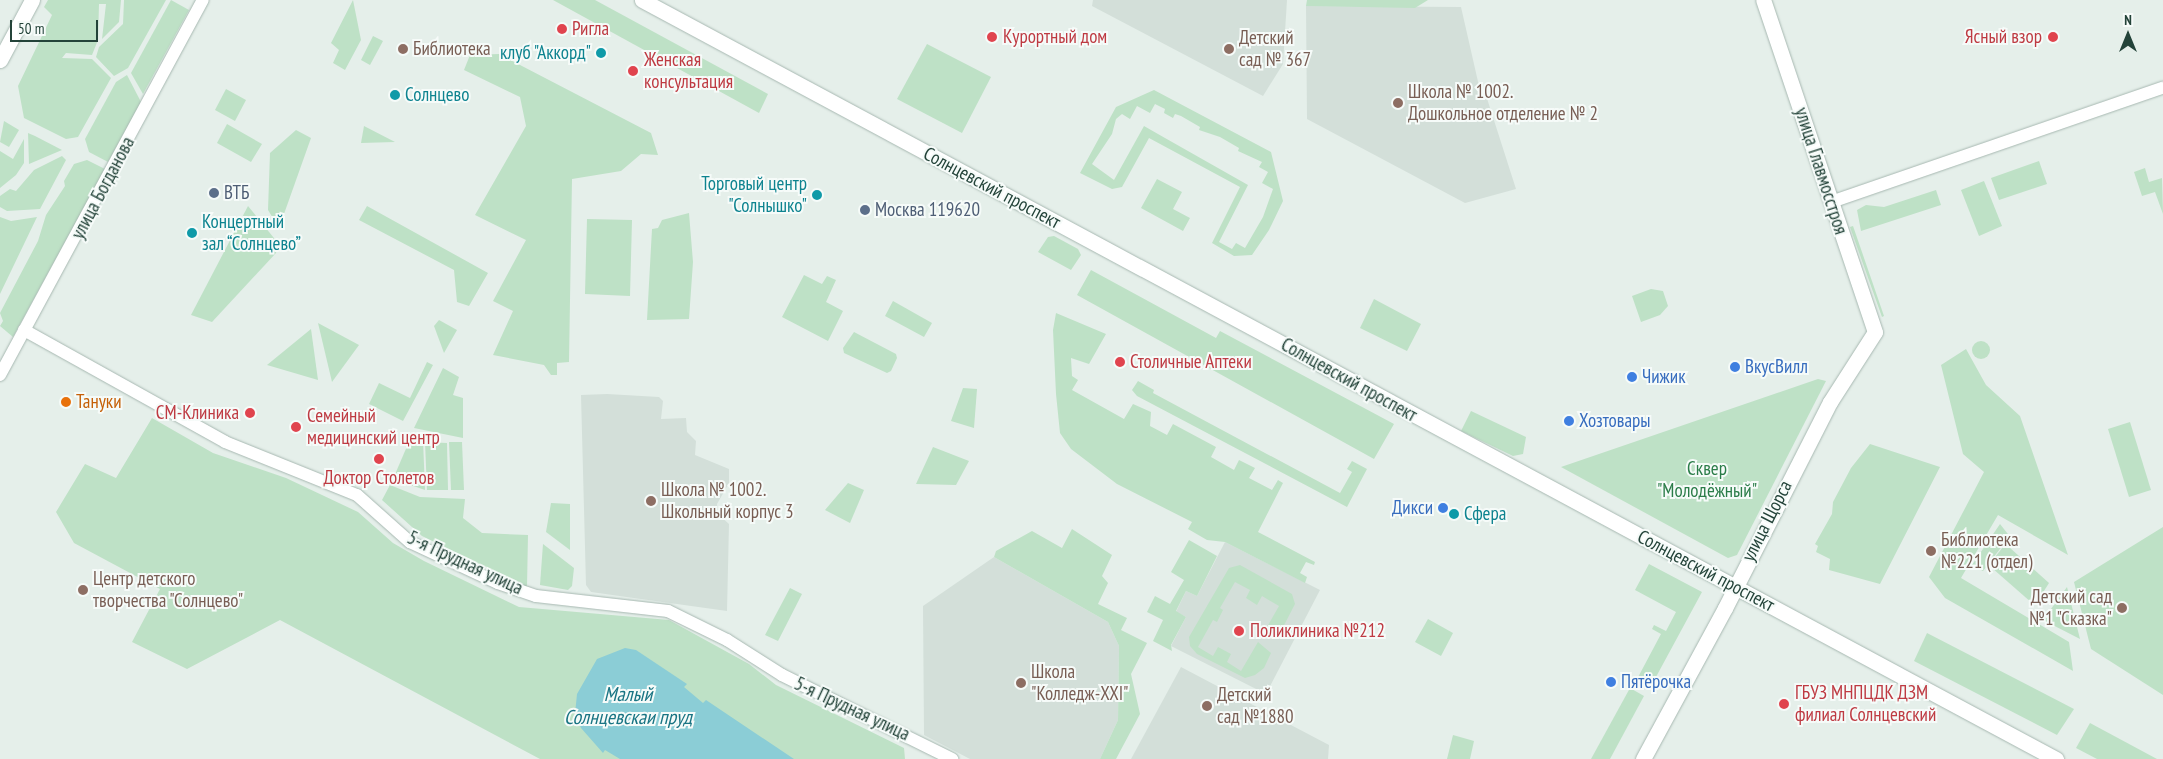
<!DOCTYPE html>
<meta charset="utf-8">
<style>
body{margin:0}
#map{position:relative;width:2163px;height:759px;overflow:hidden;background:#e5efea;font-family:"PT Sans Narrow",sans-serif}
div>[style]{position:absolute}
[style*='--x']{left:calc(var(--x)*1px);top:calc(var(--y)*1px);width:calc(var(--w)*1px);rotate:calc(var(--a)*1deg)}
.built>*{inset:0;background:#d3dfd9}
.green>*{inset:0;background:#bee1c6}
.round{border-radius:50%}
.water>*{inset:0;background:#8bcdd6}
.roads{filter:drop-shadow(0 0 1px #a7b8b1) drop-shadow(0 0 1px #a7b8b1)}
.minor>*{height:12px;margin:-6px;padding:0 6px;transform-origin:6px;border-radius:6px;background:#fff}
.tertiary>*{height:15px;margin:-7.5px;padding:0 7.5px;transform-origin:7.5px;border-radius:7.5px;background:#fff}
.dots>*{width:14px;height:14px;translate:-50% -50%;box-sizing:border-box;border:2px solid #f6fbf9;border-radius:50%}
span{translate:-50% -50%;white-space:nowrap;text-align:center;line-height:1.15;-webkit-text-stroke:4px #f6fbf9;paint-order:stroke}
.health-label{font-size:19px;color:#be3a42}
.left{translate:0 -50%;text-align:left}
.right{translate:-100% -50%;text-align:right}
.education-label{font-size:19px;color:#785e54}
.culture-label{font-size:19px;color:#0d838f}
.street-label{font-size:19px;color:#234339}
.service-label{font-size:19px;color:#4e5e75}
.shop-label{font-size:19px;color:#366cbe}
.food-label{font-size:19px;color:#c56008}
.park-label{font-size:19px;color:#2a7c48}
.water-label{font-size:20px;color:#197483;font-style:italic}
.north{position:absolute;left:2103px;top:10px;width:50px;height:50px;-webkit-text-stroke:4px #f6fbf9;paint-order:stroke;rotate:0deg;font-size:14px;font-weight:700;line-height:20px;text-align:center;color:#234339}
.north::after{content:'';display:block;margin:auto;width:18px;height:22px;background:#234339;clip-path:polygon(50% 0,100% 100%,50% 72%,0 100%)}
.scale{position:absolute;left:10px;top:20px;width:88px;height:22px;box-sizing:border-box;border:2px solid #234339;border-top:0;padding-left:6px;font-size:15px;line-height:18px;white-space:nowrap;color:#234339;-webkit-text-stroke:4px #f6fbf9;paint-order:stroke}
</style>
<div id="map">
<div class="built">
<div style="clip-path:polygon(1093px 0,1287px 0,1283px 64px,1263px 96px,1092px 6px)"></div>
<div style="clip-path:polygon(1306px 6px,1461px 7px,1479px 86px,1483px 86px,1516px 189px,1465px 203px,1307px 119px)"></div>
<div style="clip-path:polygon(607px 394px,659px 397px,663px 401px,661px 419px,686px 418px,687px 432px,696px 441px,695px 455px,729px 469px,729px 483px,717px 504px,718px 514px,729px 524px,727px 611px,591px 592px,586px 585px,581px 395px)"></div>
<div style="clip-path:polygon(1225px 542px,1320px 590px,1266px 694px,1171px 646px,1186px 617px,1176px 612px,1186px 591px,1197px 596px)"></div>
<div style="clip-path:polygon(994px 557px,1108px 622px,1119px 646px,1118px 720px,1100px 759px,970px 759px,924px 735px,923px 606px)"></div>
<div style="clip-path:polygon(1181px 667px,1329px 745px,1328px 759px,1131px 759px)"></div>
</div>
<div class="green">
<div style="clip-path:polygon(48px 0,121px 0,119px 22px,102px 39px,106px 4px,99px 4px,98px 40px,92px 55px,66px 53px,62px 58px,92px 59px,111px 78px,78px 137px,66px 139px,24px 118px,18px 86px,52px 15px,44px 7px)"></div>
<div style="clip-path:polygon(124px 0,166px 0,128px 68px,114px 76px,96px 57px,99px 47px,123px 24px)"></div>
<div style="clip-path:polygon(171px 0,189px 10px,143px 94px,131px 73px)"></div>
<div style="clip-path:polygon(353px 0,361px 40px,345px 70px,333px 63px,339px 50px,331px 43px)"></div>
<div style="clip-path:polygon(553px 0,595px 0,768px 94px,759px 113px)"></div>
<div style="clip-path:polygon(1307px 0,1428px 0,1415px 8px,1306px 6px)"></div>
<div style="clip-path:polygon(373px 36px,383px 41px,370px 65px,361px 60px)"></div>
<div style="clip-path:polygon(927px 44px,991px 77px,962px 133px,897px 99px)"></div>
<div style="clip-path:polygon(499px 54px,651px 133px,658px 155px,641px 154px,621px 171px,572px 179px,569px 362px,557px 363px,557px 375px,551px 375px,544px 365px,493px 355px,513px 311px,493px 301px,526px 240px,475px 215px,526px 126px,520px 97px,464px 70px,470px 55px)"></div>
<div style="clip-path:polygon(127px 75px,141px 102px,108px 162px,89px 152px,85px 139px,116px 82px)"></div>
<div style="clip-path:polygon(226px 89px,246px 100px,235px 121px,215px 110px)"></div>
<div style="clip-path:polygon(evenodd,1154px 90px,1271px 152px,1283px 201px,1269px 230px,1252px 255px,1234px 256px,1212px 243px,1240px 187px,1149px 138px,1122px 187px,1112px 189px,1080px 173px,1116px 107px,1154px 90px,1155px 104px,1165px 109px,1164px 113px,1173px 118px,1175px 114px,1181px 116px,1200px 127px,1199px 130px,1220px 137px,1239px 148px,1238px 151px,1262px 162px,1259px 167px,1268px 172px,1262px 183px,1273px 189px,1263px 217px,1245px 248px,1236px 243px,1232px 249px,1219px 242px,1248px 185px,1165px 138px,1144px 126px,1114px 180px,1092px 164px,1112px 134px,1116px 119px,1122px 114px,1130px 119px,1137px 106px,1150px 113px,1155px 104px)"></div>
<div style="clip-path:polygon(4px 121px,19px 130px,9px 147px,0 142px)"></div>
<div style="clip-path:polygon(227px 124px,262px 144px,251px 162px,217px 143px)"></div>
<div style="clip-path:polygon(364px 126px,395px 142px,361px 143px)"></div>
<div style="clip-path:polygon(296px 130px,311px 138px,279px 228px,268px 210px,270px 153px)"></div>
<div style="clip-path:polygon(28px 133px,35px 136px,62px 150px,29px 164px)"></div>
<div style="clip-path:polygon(24px 139px,24px 163px,16px 175px,0 188px,0 151px,13px 159px)"></div>
<div style="clip-path:polygon(62px 156px,66px 160px,40px 209px,7px 211px,0 207px,0 196px,10px 189px,16px 191px,34px 170px)"></div>
<div style="clip-path:polygon(87px 160px,105px 169px,13px 337px,0 326px,3px 321px,0 313px,38px 241px,46px 215px,65px 186px,64px 181px,74px 164px)"></div>
<div style="clip-path:polygon(2039px 161px,2047px 184px,1999px 200px,1991px 178px)"></div>
<div style="clip-path:polygon(2145px 168px,2149px 182px,2162px 178px,2163px 214px,2155px 192px,2142px 196px,2134px 172px)"></div>
<div style="clip-path:polygon(1157px 179px,1182px 192px,1173px 209px,1190px 218px,1183px 231px,1141px 208px)"></div>
<div style="clip-path:polygon(1984px 181px,2002px 226px,1979px 236px,1961px 190px)"></div>
<div style="clip-path:polygon(1936px 190px,1941px 205px,1861px 231px,1857px 210px,1866px 205px,1884px 207px)"></div>
<div style="clip-path:polygon(248px 206px,278px 243px,276px 253px,212px 322px,191px 315px)"></div>
<div style="clip-path:polygon(367px 206px,488px 273px,469px 306px,457px 302px,454px 270px,359px 220px)"></div>
<div style="clip-path:polygon(689px 213px,693px 262px,689px 319px,647px 320px,652px 229px,658px 228px,662px 220px)"></div>
<div style="clip-path:polygon(0 217px,11px 221px,37px 217px,0 294px)"></div>
<div style="clip-path:polygon(587px 219px,632px 220px,630px 296px,585px 294px)"></div>
<div style="clip-path:polygon(1853px 226px,1884px 316px,1882px 317px,1850px 227px)"></div>
<div style="clip-path:polygon(1054px 236px,1078px 249px,1081px 255px,1071px 270px,1038px 252px,1048px 237px)"></div>
<div style="clip-path:polygon(1091px 270px,1216px 338px,1220px 331px,1394px 424px,1374px 459px,1077px 295px)"></div>
<div style="clip-path:polygon(804px 275px,822px 284px,827px 276px,836px 280px,826px 302px,843px 311px,828px 341px,782px 317px)"></div>
<div style="clip-path:polygon(1651px 289px,1663px 291px,1668px 306px,1660px 315px,1641px 322px,1632px 296px)"></div>
<div style="clip-path:polygon(1374px 299px,1421px 324px,1407px 351px,1360px 328px)"></div>
<div style="clip-path:polygon(893px 301px,932px 323px,924px 337px,885px 316px)"></div>
<div style="clip-path:polygon(1056px 313px,1106px 334px,1089px 364px,1071px 358px,1072px 376px,1078px 380px,1072px 390px,1124px 419px,1133px 404px,1151px 412px,1150px 426px,1167px 435px,1173px 424px,1216px 447px,1211px 457px,1234px 470px,1239px 460px,1255px 468px,1249px 478px,1272px 490px,1278px 480px,1283px 483px,1258px 532px,1315px 562px,1314px 565px,1306px 562px,1300px 573px,1307px 577px,1305px 583px,1225px 542px,1207px 540px,1188px 529px,1192px 522px,1117px 484px,1071px 449px,1060px 433px,1056px 394px,1053px 330px)"></div>
<div style="clip-path:polygon(439px 320px,457px 330px,444px 353px,434px 326px)"></div>
<div style="clip-path:polygon(318px 323px,359px 345px,332px 382px)"></div>
<div style="clip-path:polygon(311px 329px,318px 380px,267px 365px)"></div>
<div style="clip-path:polygon(854px 332px,896px 354px,897px 358px,891px 371px,887px 373px,844px 353px,843px 348px)"></div>
<div class="round" style="left:1972px;top:341px;width:18px;height:18px"></div>
<div style="clip-path:polygon(1966px 349px,1986px 385px,2020px 416px,2068px 555px,1998px 515px,1961px 578px,2069px 642px,2073px 671px,1945px 598px,1929px 577px,1984px 472px,1963px 454px,1941px 365px)"></div>
<div style="clip-path:polygon(427px 362px,433px 365px,403px 421px,369px 404px,379px 383px,410px 398px)"></div>
<div style="clip-path:polygon(443px 368px,459px 377px,453px 395px,463px 398px,463px 438px,414px 428px)"></div>
<div style="clip-path:polygon(1818px 379px,1826px 381px,1737px 555px,1728px 558px,1561px 467px)"></div>
<div style="clip-path:polygon(1138px 381px,1154px 390px,1153px 393px,1340px 493px,1352px 472px,1347px 469px,1352px 461px,1367px 469px,1347px 507px,1137px 396px,1132px 390px)"></div>
<div style="clip-path:polygon(963px 388px,977px 389px,974px 428px,951px 421px)"></div>
<div style="clip-path:polygon(1471px 411px,1526px 437px,1523px 454px,1513px 456px,1461px 431px)"></div>
<div style="clip-path:polygon(152px 418px,213px 453px,286px 478px,358px 512px,393px 543px,424px 561px,519px 607px,669px 620px,749px 664px,776px 685px,904px 748px,905px 759px,540px 759px,280px 620px,187px 669px,132px 642px,160px 589px,74px 543px,56px 512px,85px 464px,116px 478px)"></div>
<div style="clip-path:polygon(2130px 422px,2151px 490px,2129px 497px,2108px 429px)"></div>
<div style="clip-path:polygon(411px 437px,423px 440px,425px 490px,393px 479px)"></div>
<div style="clip-path:polygon(425px 442px,447px 443px,448px 490px,427px 490px)"></div>
<div style="clip-path:polygon(449px 442px,462px 442px,464px 490px,451px 490px)"></div>
<div style="clip-path:polygon(1870px 444px,1940px 467px,1880px 584px,1829px 570px,1830px 559px,1816px 552px,1818px 546px,1815px 544px,1832px 514px,1833px 502px,1851px 468px)"></div>
<div style="clip-path:polygon(933px 447px,969px 461px,956px 485px,916px 484px)"></div>
<div style="clip-path:polygon(848px 483px,864px 490px,850px 523px,825px 510px)"></div>
<div style="clip-path:polygon(390px 485px,420px 497px,465px 499px,463px 518px,482px 533px,528px 535px,527px 587px,422px 536px,382px 500px)"></div>
<div style="clip-path:polygon(551px 503px,570px 504px,570px 550px,546px 532px)"></div>
<div style="clip-path:polygon(2000px 524px,2015px 543px,2003px 545px,1983px 571px,1972px 565px)"></div>
<div style="clip-path:polygon(2163px 527px,2163px 695px,2091px 649px,2074px 582px)"></div>
<div style="clip-path:polygon(1072px 529px,1112px 555px,1102px 576px,1108px 583px,1098px 604px,1127px 618px,1121px 630px,1147px 643px,1131px 674px,1140px 714px,1116px 759px,1100px 759px,1118px 720px,1119px 646px,1108px 622px,994px 557px,996px 551px,1032px 531px,1062px 548px)"></div>
<div style="clip-path:polygon(1189px 540px,1217px 556px,1197px 596px,1186px 591px,1176px 611px,1186px 617px,1171px 645px,1172px 651px,1153px 641px,1163px 620px,1147px 612px,1155px 596px,1170px 604px,1184px 580px,1171px 572px)"></div>
<div style="clip-path:polygon(543px 544px,574px 568px,572px 586px,568px 590px,540px 585px)"></div>
<div style="clip-path:polygon(2003px 547px,2009px 547px,2049px 583px,2037px 602px,2032px 603px,1992px 568px,1991px 562px)"></div>
<div style="clip-path:polygon(1649px 564px,1702px 592px,1650px 688px,1636px 681px,1661px 634px,1652px 629px,1654px 625px,1666px 631px,1676px 612px,1635px 590px)"></div>
<div style="clip-path:polygon(1240px 565px,1292px 594px,1295px 604px,1279px 635px,1271px 637px,1263px 634px,1279px 606px,1262px 596px,1257px 605px,1246px 598px,1250px 590px,1235px 582px,1220px 608px,1223px 610px,1217px 622px,1213px 620px,1198px 647px,1213px 656px,1218px 647px,1231px 654px,1227px 662px,1241px 671px,1258px 642px,1271px 653px,1264px 668px,1255px 675px,1245px 678px,1197px 654px,1190px 646px,1189px 637px,1229px 568px)"></div>
<div style="clip-path:polygon(2067px 587px,2080px 639px,2043px 620px)"></div>
<div style="clip-path:polygon(790px 588px,802px 594px,778px 641px,765px 635px)"></div>
<div style="clip-path:polygon(1428px 619px,1453px 633px,1441px 656px,1415px 642px)"></div>
<div style="clip-path:polygon(1927px 633px,2074px 709px,2057px 735px,1914px 661px)"></div>
<div style="clip-path:polygon(1630px 688px,1644px 696px,1610px 759px,1591px 759px)"></div>
<div style="clip-path:polygon(2090px 723px,2157px 759px,2097px 759px,2076px 748px)"></div>
<div style="clip-path:polygon(1453px 735px,1474px 741px,1470px 759px,1447px 759px)"></div>
</div>
<div class="water">
<div style="clip-path:polygon(625px 648px,636px 650px,687px 684px,684px 687px,703px 703px,706px 700px,794px 759px,620px 759px,605px 750px,603px 753px,581px 728px,575px 714px,577px 694px,597px 659px)"></div>
</div>
<div class="roads">
<div class="minor">
<div style="--x:1831;--y:202;--w:351;--a:-19"></div>
<div style="--x:24;--y:330;--w:230;--a:29.1"></div>
<div style="--x:225;--y:442;--w:142;--a:21.9"></div>
<div style="--x:357;--y:495;--w:71;--a:41.6"></div>
<div style="--x:410;--y:542;--w:97;--a:25"></div>
<div style="--x:498;--y:583;--w:40;--a:18.9"></div>
<div style="--x:536;--y:596;--w:133;--a:6.5"></div>
<div style="--x:668;--y:611;--w:66;--a:26.2"></div>
<div style="--x:727;--y:640;--w:65;--a:32.5"></div>
<div style="--x:782;--y:675;--w:190;--a:26.3"></div>
<div style="--x:0;--y:375;--w:426;--a:-61.6"></div>
</div>
<div class="tertiary">
<div style="--x:642;--y:0;--w:1605;--a:28.23"></div>
<div style="--x:0;--y:60;--w:68;--a:-61.9"></div>
<div style="--x:1643;--y:759;--w:172;--a:-61.5"></div>
<div style="--x:1725;--y:608;--w:231;--a:-63"></div>
<div style="--x:1830;--y:402;--w:83;--a:-57.3"></div>
<div style="--x:1875;--y:332;--w:350;--a:-108.6"></div>
</div>
</div>
<div class="dots">
<div style="left:562px;top:29px;background:#e0444e"></div>
<div style="left:992px;top:37px;background:#e0444e"></div>
<div style="left:2053px;top:37px;background:#e0444e"></div>
<div style="left:403px;top:49px;background:#8d6e63"></div>
<div style="left:1229px;top:49px;background:#8d6e63"></div>
<div style="left:601px;top:53px;background:#0f9aa8"></div>
<div style="left:633px;top:71px;background:#e0444e"></div>
<div style="left:395px;top:95px;background:#0f9aa8"></div>
<div style="left:1398px;top:103px;background:#8d6e63"></div>
<div style="left:214px;top:193px;background:#5c6f8a"></div>
<div style="left:817px;top:195px;background:#0f9aa8"></div>
<div style="left:865px;top:210px;background:#5c6f8a"></div>
<div style="left:192px;top:233px;background:#0f9aa8"></div>
<div style="left:1120px;top:362px;background:#e0444e"></div>
<div style="left:1735px;top:367px;background:#3f7fe0"></div>
<div style="left:1632px;top:377px;background:#3f7fe0"></div>
<div style="left:66px;top:402px;background:#e8710a"></div>
<div style="left:250px;top:413px;background:#e0444e"></div>
<div style="left:1569px;top:421px;background:#3f7fe0"></div>
<div style="left:296px;top:427px;background:#e0444e"></div>
<div style="left:379px;top:459px;background:#e0444e"></div>
<div style="left:651px;top:501px;background:#8d6e63"></div>
<div style="left:1443px;top:508px;background:#3f7fe0"></div>
<div style="left:1454px;top:514px;background:#0f9aa8"></div>
<div style="left:1931px;top:551px;background:#8d6e63"></div>
<div style="left:83px;top:590px;background:#8d6e63"></div>
<div style="left:2122px;top:608px;background:#8d6e63"></div>
<div style="left:1239px;top:631px;background:#e0444e"></div>
<div style="left:1611px;top:682px;background:#3f7fe0"></div>
<div style="left:1021px;top:683px;background:#8d6e63"></div>
<div style="left:1784px;top:704px;background:#e0444e"></div>
<div style="left:1207px;top:706px;background:#8d6e63"></div>
</div>
<div class="health-label">
<span class="left" style="left:572px;top:29px">Ригла</span>
<span class="left" style="left:1003px;top:37px">Курортный дом</span>
<span class="right" style="left:2042px;top:37px">Ясный взор</span>
<span class="left" style="left:644px;top:71px">Женская<br>консультация</span>
<span class="left" style="left:1130px;top:362px">Столичные Аптеки</span>
<span class="right" style="left:239px;top:413px">СМ-Клиника</span>
<span class="left" style="left:307px;top:427px">Семейный<br>медицинский центр</span>
<span style="left:379px;top:478px">Доктор Столетов</span>
<span class="left" style="left:1250px;top:631px">Поликлиника №212</span>
<span class="left" style="left:1795px;top:704px">ГБУЗ МНПЦДК ДЗМ<br>филиал Солнцевский</span>
</div>
<div class="education-label">
<span class="left" style="left:1239px;top:49px">Детский<br>сад № 367</span>
<span class="left" style="left:413px;top:49px">Библиотека</span>
<span class="left" style="left:1408px;top:103px">Школа № 1002.<br>Дошкольное отделение № 2</span>
<span class="left" style="left:661px;top:501px">Школа № 1002.<br>Школьный корпус 3</span>
<span class="left" style="left:1941px;top:551px">Библиотека<br>№221 (отдел)</span>
<span class="left" style="left:93px;top:590px">Центр детского<br>творчества "Солнцево"</span>
<span class="right" style="left:2112px;top:608px">Детский сад<br>№1 "Сказка"</span>
<span class="left" style="left:1031px;top:683px">Школа<br>"Колледж-XXI"</span>
<span class="left" style="left:1217px;top:706px">Детский<br>сад №1880</span>
</div>
<div class="culture-label">
<span class="right" style="left:591px;top:53px">клуб "Аккорд"</span>
<span class="left" style="left:405px;top:95px">Солнцево</span>
<span class="right" style="left:807px;top:195px">Торговый центр<br>"Солнышко"</span>
<span class="left" style="left:202px;top:233px">Концертный<br>зал “Солнцево”</span>
<span class="left" style="left:1464px;top:514px">Сфера</span>
</div>
<div class="street-label">
<span style="left:1821px;top:171px;rotate:72deg">улица Главмосстроя</span>
<span style="left:103px;top:188px;rotate:-62deg">улица Богданова</span>
<span style="left:992px;top:188px;rotate:28deg">Солнцевский проспект</span>
<span style="left:1349px;top:380px;rotate:29deg">Солнцевский проспект</span>
<span style="left:1767px;top:521px;rotate:-63deg">улица Щорса</span>
<span style="left:465px;top:563px;rotate:25deg">5-я Прудная улица</span>
<span style="left:1706px;top:571px;rotate:28deg">Солнцевский проспект</span>
<span style="left:852px;top:709px;rotate:25deg">5-я Прудная улица</span>
</div>
<div class="service-label">
<span class="left" style="left:224px;top:193px">ВТБ</span>
<span class="left" style="left:875px;top:210px">Москва 119620</span>
</div>
<div class="shop-label">
<span class="left" style="left:1745px;top:367px">ВкусВилл</span>
<span class="left" style="left:1642px;top:377px">Чижик</span>
<span class="left" style="left:1579px;top:421px">Хозтовары</span>
<span class="right" style="left:1433px;top:508px">Дикси</span>
<span class="left" style="left:1621px;top:682px">Пятёрочка</span>
</div>
<div class="food-label">
<span class="left" style="left:76px;top:402px">Тануки</span>
</div>
<div class="park-label">
<span style="left:1707px;top:480px">Сквер<br>"Молодёжный"</span>
</div>
<div class="water-label">
<span style="left:628px;top:706px">Малый<br>Солнцевскаи пруд</span>
</div>
<div class="north">N</div>
<div class="scale">50 m</div>
</div>
